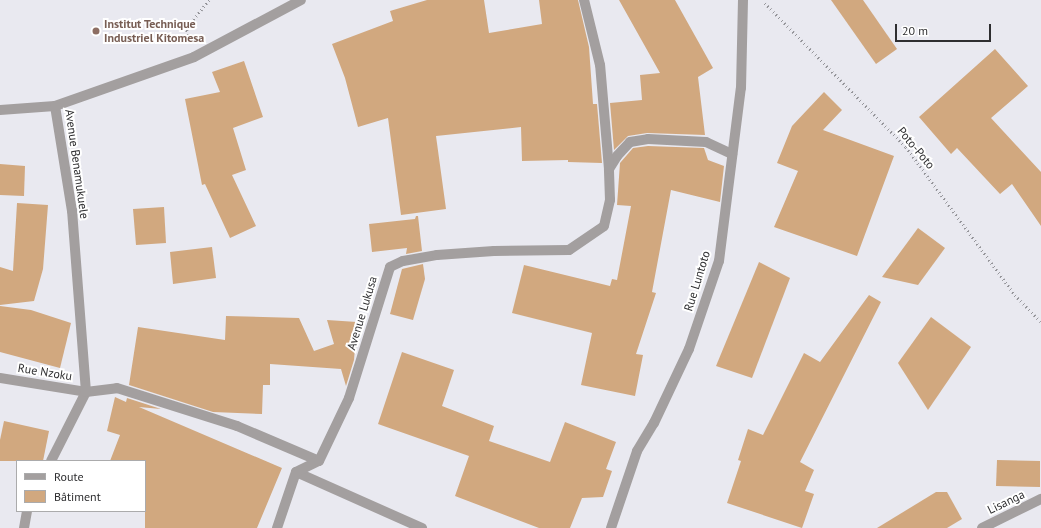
<!DOCTYPE html>
<meta charset="utf-8">
<style>
body{margin:0}
#map{position:relative;width:1041px;height:528px;overflow:hidden;background:#e9e9f0;font-family:"PT Sans",sans-serif}
div>[style]{position:absolute}
[style*='--x']{left:calc(var(--x)*1px);top:calc(var(--y)*1px);width:calc(var(--w)*1px);rotate:calc(var(--a)*1deg)}
.building>*{inset:0;background:#d1a87f}
.path>*{height:2.5px;margin-top:-1.25px;transform-origin:0;background:repeating-linear-gradient(90deg,#95959a 0 1px,transparent 0 4px)}
.street>*{height:10px;margin:-5px;padding:0 5px;transform-origin:5px;border-radius:5px;background:#a39f9f}
.dots>*{width:11px;height:11px;translate:-50% -50%;box-sizing:border-box;border:2px solid #fff;border-radius:50%}
span{translate:-50% -50%;white-space:nowrap;text-align:center;line-height:1.15;-webkit-text-stroke:4px #fff;paint-order:stroke}
.education-label{font-size:12px;color:#785e54;font-weight:700}
.left{translate:0 -50%;text-align:left}
.street-label{font-size:12px;color:#2e2e30}
.legend{position:absolute;left:16px;top:460px;width:130px;height:52px;box-sizing:border-box;background:#fff;border:1px solid #ababac;margin:0;padding:5px 7px;list-style:none;font-size:12px;color:#2e2e30}
.legend li{display:flex;align-items:center;gap:8px;height:20px}
.legend b{width:20px;border:1px solid #ababac}
.scale{position:absolute;left:895px;top:24px;width:96px;height:18px;box-sizing:border-box;border:2px solid #2e2e30;border-top:0;padding-left:5px;font-size:12px;line-height:14px;white-space:nowrap;color:#2e2e30;-webkit-text-stroke:3px #fff;paint-order:stroke}
</style>
<div id="map">
<div class="building">
<div style="clip-path:polygon(427px 0,484px 0,489px 33px,542px 24px,539px 0,578px 0,589px 47px,593px 104px,597px 104px,602px 163px,568px 162px,568px 160px,522px 161px,521px 127px,436px 136px,446px 209px,401px 215px,388px 118px,358px 127px,345px 78px,332px 44px,393px 21px,390px 11px)"></div>
<div style="clip-path:polygon(619px 0,675px 0,713px 68px,698px 77px,705px 135px,647px 133px,628px 136px,614px 150px,610px 103px,642px 100px,640px 75px,660px 73px)"></div>
<div style="clip-path:polygon(831px 0,863px 0,897px 49px,876px 64px)"></div>
<div style="clip-path:polygon(995px 49px,1028px 86px,991px 118px,1041px 172px,1041px 226px,1012px 184px,1000px 194px,957px 148px,951px 154px,919px 117px)"></div>
<div style="clip-path:polygon(244px 61px,263px 117px,233px 128px,246px 170px,232px 175px,256px 226px,230px 238px,205px 184px,202px 185px,185px 99px,220px 92px,212px 72px)"></div>
<div style="clip-path:polygon(824px 92px,842px 110px,823px 130px,894px 156px,857px 256px,774px 227px,798px 171px,777px 163px,792px 126px)"></div>
<div style="clip-path:polygon(648px 146px,704px 148px,708px 160px,724px 166px,720px 202px,671px 190px,652px 292px,656px 293px,636px 354px,643px 355px,635px 396px,581px 385px,592px 333px,512px 313px,524px 265px,610px 286px,612px 279px,617px 280px,631px 206px,617px 205px,620px 163px,633px 148px)"></div>
<div style="clip-path:polygon(0 164px,25px 166px,24px 196px,0 195px)"></div>
<div style="clip-path:polygon(17px 203px,48px 205px,43px 269px,34px 301px,0 305px,0 267px,13px 271px)"></div>
<div style="clip-path:polygon(164px 207px,166px 243px,136px 245px,133px 209px)"></div>
<div style="clip-path:polygon(416px 216px,418px 216px,422px 251px,406px 254px,407px 248px,372px 252px,369px 224px,415px 219px)"></div>
<div style="clip-path:polygon(918px 228px,945px 248px,918px 285px,882px 277px)"></div>
<div style="clip-path:polygon(212px 247px,216px 278px,173px 284px,170px 252px)"></div>
<div style="clip-path:polygon(759px 262px,790px 278px,752px 378px,716px 366px)"></div>
<div style="clip-path:polygon(423px 264px,425px 279px,413px 320px,390px 314px,402px 269px)"></div>
<div style="clip-path:polygon(869px 295px,881px 302px,800px 462px,814px 470px,805px 491px,814px 494px,802px 528px,727px 503px,741px 461px,738px 460px,748px 429px,763px 435px,804px 353px,820px 362px)"></div>
<div style="clip-path:polygon(0 306px,31px 310px,71px 323px,60px 368px,0 352px)"></div>
<div style="clip-path:polygon(226px 316px,299px 318px,314px 351px,334px 344px,327px 320px,357px 322px,354px 360px,346px 386px,341px 369px,270px 364px,270px 385px,263px 385px,262px 414px,213px 412px,129px 385px,138px 327px,225px 340px)"></div>
<div style="clip-path:polygon(931px 317px,971px 347px,928px 410px,898px 363px)"></div>
<div style="clip-path:polygon(402px 352px,454px 370px,442px 406px,494px 426px,489px 441px,550px 462px,565px 422px,616px 442px,606px 469px,612px 471px,603px 497px,582px 498px,570px 528px,539px 528px,455px 496px,469px 456px,378px 424px)"></div>
<div style="clip-path:polygon(115px 397px,126px 402px,127px 398px,161px 409px,139px 407px,282px 468px,257px 528px,145px 528px,145px 461px,110px 461px,120px 435px,107px 431px)"></div>
<div style="clip-path:polygon(4px 421px,49px 431px,43px 461px,0 461px,0 440px)"></div>
<div style="clip-path:polygon(997px 460px,1040px 461px,1040px 487px,996px 486px)"></div>
<div style="clip-path:polygon(936px 492px,947px 492px,962px 519px,947px 528px,877px 528px)"></div>
</div>
<div class="path">
<div style="--x:765;--y:3;--w:202;--a:45.6"></div>
<div style="--x:906;--y:147;--w:184;--a:53.6"></div>
<div style="--x:1015;--y:295;--w:37;--a:46"></div>
<div style="--x:188;--y:35;--w:6;--a:-108"></div>
<div style="--x:186;--y:29;--w:37;--a:-52"></div>
</div>
<div class="street">
<div style="--x:0;--y:110;--w:55;--a:-4.2"></div>
<div style="--x:609;--y:169;--w:15;--a:-58"></div>
<div style="--x:617;--y:156;--w:19;--a:-47"></div>
<div style="--x:630;--y:142;--w:18;--a:-9"></div>
<div style="--x:648;--y:139;--w:58;--a:3"></div>
<div style="--x:706;--y:142;--w:29;--a:25"></div>
<div style="--x:0;--y:378;--w:87;--a:9.2"></div>
<div style="--x:86;--y:392;--w:31;--a:-7"></div>
<div style="--x:117;--y:388;--w:126;--a:17.6"></div>
<div style="--x:237;--y:426;--w:89;--a:23.1"></div>
<div style="--x:51;--y:461;--w:77;--a:-63.1"></div>
<div style="--x:86;--y:392;--w:182;--a:-94.4"></div>
<div style="--x:72;--y:211;--w:106;--a:-99.2"></div>
<div style="--x:55;--y:106;--w:147;--a:-19.4"></div>
<div style="--x:194;--y:57;--w:121;--a:-28"></div>
<div style="--x:296;--y:472;--w:138;--a:24"></div>
<div style="--x:24;--y:528;--w:17;--a:-80"></div>
<div style="--x:277;--y:528;--w:59;--a:-71.3"></div>
<div style="--x:296;--y:472;--w:25;--a:-26"></div>
<div style="--x:319;--y:461;--w:70;--a:-64.5"></div>
<div style="--x:349;--y:398;--w:137;--a:-72.6"></div>
<div style="--x:390;--y:267;--w:14;--a:-25"></div>
<div style="--x:403;--y:261;--w:35;--a:-10"></div>
<div style="--x:437;--y:255;--w:57;--a:-4"></div>
<div style="--x:494;--y:251;--w:75;--a:-0.8"></div>
<div style="--x:569;--y:250;--w:42;--a:-34.4"></div>
<div style="--x:604;--y:226;--w:27;--a:-77"></div>
<div style="--x:610;--y:200;--w:31;--a:-92"></div>
<div style="--x:609;--y:169;--w:104;--a:-94.9"></div>
<div style="--x:600;--y:65;--w:67;--a:-103.8"></div>
<div style="--x:611;--y:528;--w:81;--a:-71.3"></div>
<div style="--x:637;--y:451;--w:33;--a:-59"></div>
<div style="--x:654;--y:423;--w:82;--a:-64.7"></div>
<div style="--x:689;--y:349;--w:93;--a:-71.2"></div>
<div style="--x:719;--y:261;--w:174;--a:-82.8"></div>
<div style="--x:741;--y:88;--w:88;--a:-88.7"></div>
<div style="--x:982;--y:528;--w:66;--a:-26.2"></div>
</div>
<div class="dots">
<div style="left:96px;top:31px;background:#8d6e63"></div>
</div>
<div class="education-label">
<span class="left" style="left:104px;top:31px">Institut Technique<br>Industriel Kitomesa</span>
</div>
<div class="street-label">
<span style="left:916px;top:148px;rotate:50deg">Poto-Poto</span>
<span style="left:77px;top:164px;rotate:82deg">Avenue Benamukuele</span>
<span style="left:697px;top:281px;rotate:-73deg">Rue Luntoto</span>
<span style="left:362px;top:313px;rotate:-73deg">Avenue Lukusa</span>
<span style="left:45px;top:372px;rotate:9deg">Rue Nzoku</span>
<span style="left:1006px;top:502px;rotate:-26deg">Lisanga</span>
</div>
<ul class="legend">
<li><b style="height:5px;background:#a39f9f"></b>Route</li>
<li><b style="height:11px;background:#d1a87f"></b>Bâtiment</li>
</ul>
<div class="scale">20 m</div>
</div>
